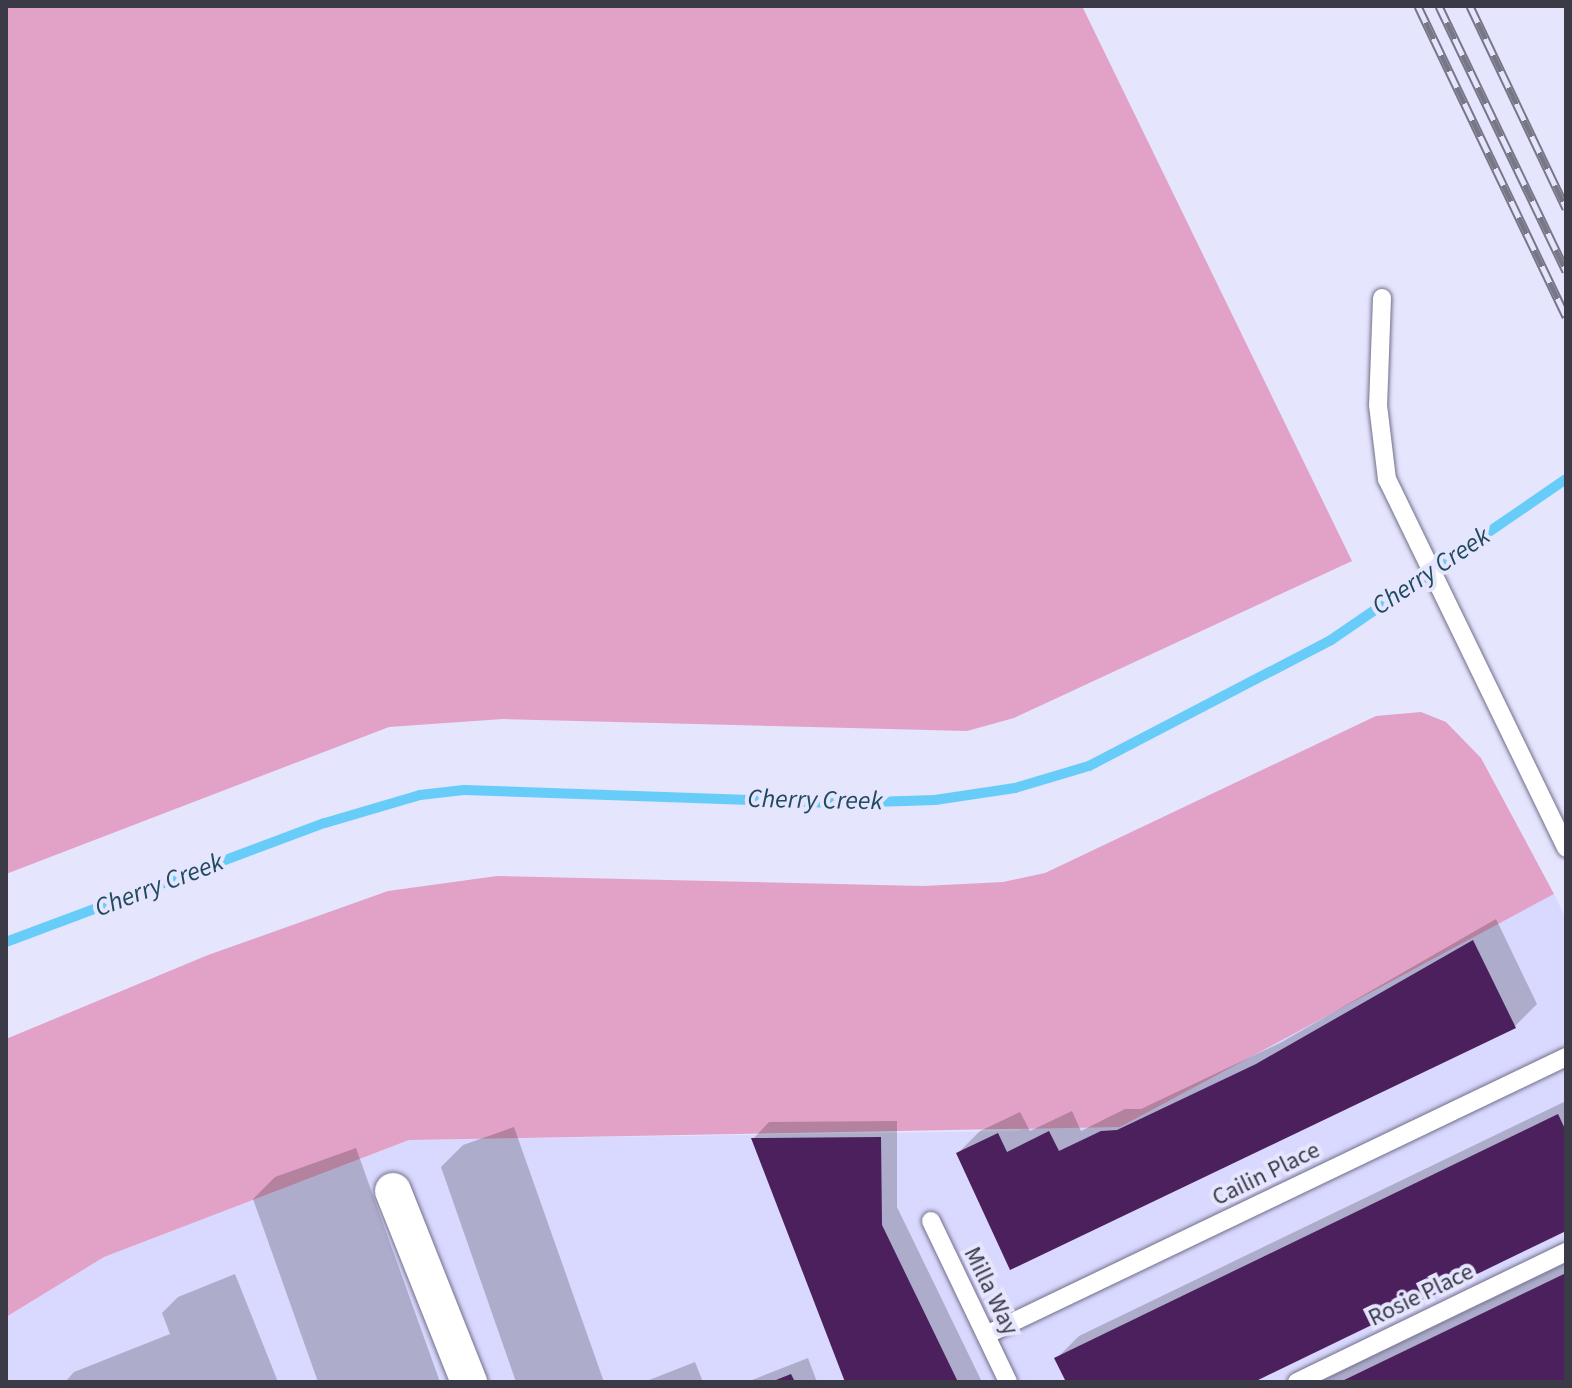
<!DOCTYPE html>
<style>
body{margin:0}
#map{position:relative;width:1572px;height:1388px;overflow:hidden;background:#e5e5fe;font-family:"Source Sans 3",sans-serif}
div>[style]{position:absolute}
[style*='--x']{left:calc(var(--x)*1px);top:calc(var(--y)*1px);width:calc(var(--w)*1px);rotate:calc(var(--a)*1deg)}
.built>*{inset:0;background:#d9d8fe}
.green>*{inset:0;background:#e2a2c7}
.shadow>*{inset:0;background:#0003}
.stream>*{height:10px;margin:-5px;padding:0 5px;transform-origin:5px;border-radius:5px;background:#67ccf8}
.building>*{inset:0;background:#4c1f5d}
.roads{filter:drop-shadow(0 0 2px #706f8a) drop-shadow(0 0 2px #706f8a)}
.service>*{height:18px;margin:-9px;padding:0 9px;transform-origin:9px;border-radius:9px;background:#fff}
.minor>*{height:36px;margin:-18px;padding:0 18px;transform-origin:18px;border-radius:18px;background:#fff}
.rail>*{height:9px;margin-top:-4.5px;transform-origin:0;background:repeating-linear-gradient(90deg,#e5e5fe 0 18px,#778 0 36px);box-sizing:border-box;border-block:2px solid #778}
span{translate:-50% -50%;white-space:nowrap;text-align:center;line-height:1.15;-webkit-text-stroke:8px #e5e5fe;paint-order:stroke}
.street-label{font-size:24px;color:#3b3a47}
.water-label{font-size:26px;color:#204b5e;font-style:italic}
.frame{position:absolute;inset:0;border:8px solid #3b3a47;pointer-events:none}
</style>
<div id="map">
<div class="built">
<div style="clip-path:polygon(1554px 894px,1566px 919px,1566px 1382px,6px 1382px,6px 1317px,104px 1257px,409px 1140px,1019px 1131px,1486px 930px)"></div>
</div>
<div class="green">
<div style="clip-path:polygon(6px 6px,1082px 6px,1352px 561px,1014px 718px,967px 731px,503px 719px,389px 727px,6px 874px)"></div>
<div style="clip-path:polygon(1421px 712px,1446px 722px,1481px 758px,1554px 894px,1120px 1127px,409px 1140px,104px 1257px,6px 1317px,6px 1039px,208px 955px,388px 891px,497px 876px,923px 886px,1003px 882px,1045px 873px,1376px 716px)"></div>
</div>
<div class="shadow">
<div style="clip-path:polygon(1496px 919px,1537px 1004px,1515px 1026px,1011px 1268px,958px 1153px,980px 1131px,1020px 1112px,1030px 1131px,1072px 1111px,1081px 1131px,1125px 1109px,1141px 1109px,1280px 1043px)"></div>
<div style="clip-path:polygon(1566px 1101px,1566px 1229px,1250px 1382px,1068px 1382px,1057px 1358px,1079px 1336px)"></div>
<div style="clip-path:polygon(897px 1121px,897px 1207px,982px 1382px,847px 1382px,753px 1139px,769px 1122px)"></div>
<div style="clip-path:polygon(514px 1127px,604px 1382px,516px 1382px,441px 1167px,463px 1145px)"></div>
<div style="clip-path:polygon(356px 1148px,440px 1382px,318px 1382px,253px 1199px,275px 1177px)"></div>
<div style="clip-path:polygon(1566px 1263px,1566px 1382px,1319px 1382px)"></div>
<div style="clip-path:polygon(235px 1274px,278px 1382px,65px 1382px,74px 1372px,170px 1334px,162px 1313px,178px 1297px)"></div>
<div style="clip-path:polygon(808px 1358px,817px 1382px,747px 1382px)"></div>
<div style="clip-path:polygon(695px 1362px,703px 1382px,644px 1382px)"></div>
</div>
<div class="stream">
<div style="--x:6;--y:942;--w:340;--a:-20.5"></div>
<div style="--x:325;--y:823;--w:99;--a:-16.4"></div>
<div style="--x:420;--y:795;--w:44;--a:-6.5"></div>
<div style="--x:464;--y:790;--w:378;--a:2"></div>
<div style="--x:842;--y:803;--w:93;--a:-1.8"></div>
<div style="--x:935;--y:800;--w:81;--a:-8.5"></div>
<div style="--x:1015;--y:788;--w:77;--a:-16.6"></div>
<div style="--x:1089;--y:766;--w:273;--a:-27.5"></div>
<div style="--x:1331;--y:640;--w:285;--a:-34.4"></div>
</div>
<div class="building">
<div style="clip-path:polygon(1473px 940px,1516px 1028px,1010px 1270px,956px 1153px,998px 1133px,1007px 1152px,1049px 1131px,1059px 1151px,1101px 1131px,1117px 1130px,1256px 1064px)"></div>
<div style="clip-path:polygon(1558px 1114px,1566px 1131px,1566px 1231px,1254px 1382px,1066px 1382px,1054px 1358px)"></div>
<div style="clip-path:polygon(881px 1137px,882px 1225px,958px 1382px,845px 1382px,751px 1138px)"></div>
<div style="clip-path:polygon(1566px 1273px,1566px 1382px,1340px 1382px)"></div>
<div style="clip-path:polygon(791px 1374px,795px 1382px,771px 1382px)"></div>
</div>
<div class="roads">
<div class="service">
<div style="--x:1382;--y:298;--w:107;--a:92.1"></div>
<div style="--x:1378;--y:405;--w:75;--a:83.1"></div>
<div style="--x:1387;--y:479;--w:410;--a:64.1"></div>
<div style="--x:931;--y:1221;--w:178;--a:64.4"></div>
<div style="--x:986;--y:1335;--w:643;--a:-25.61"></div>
<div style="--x:1297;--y:1382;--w:299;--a:-25.8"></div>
</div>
<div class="minor">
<div style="--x:393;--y:1191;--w:206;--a:68.3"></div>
</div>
</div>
<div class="rail">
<div style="--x:1418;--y:6;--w:344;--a:64.5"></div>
<div style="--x:1439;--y:6;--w:294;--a:64.4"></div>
<div style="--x:1470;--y:6;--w:224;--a:64.6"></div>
</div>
<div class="street-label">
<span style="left:1266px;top:1174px;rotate:-26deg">Cailin Place</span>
<span style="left:991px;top:1291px;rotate:64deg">Milla Way</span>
<span style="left:1421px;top:1295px;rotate:-26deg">Rosie Place</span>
</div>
<div class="water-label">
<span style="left:1431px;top:571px;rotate:-34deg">Cherry Creek</span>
<span style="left:815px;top:800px;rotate:1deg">Cherry Creek</span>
<span style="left:159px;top:885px;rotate:-21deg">Cherry Creek</span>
</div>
<div class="frame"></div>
</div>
